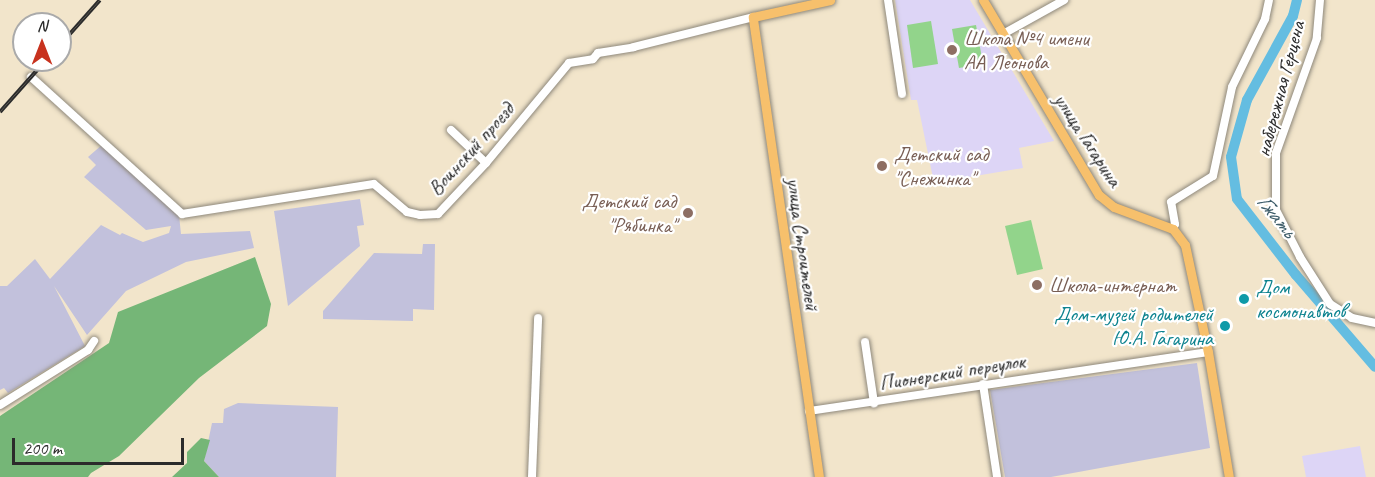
<!DOCTYPE html>
<meta charset="utf-8">
<style>
body{margin:0}
#map{position:relative;width:1375px;height:477px;overflow:hidden;background:#f2e5cb;font-family:Caveat,sans-serif}
div>[style]{position:absolute}
[style*='--x']{left:calc(var(--x)*1px);top:calc(var(--y)*1px);width:calc(var(--w)*1px);rotate:calc(var(--a)*1deg)}
.built>*{inset:0;background:#ddd5f6}
.industrial>*{inset:0;background:#c2c1dc}
.green>*{inset:0;background:#92d48b}
.forest>*{inset:0;background:#75b677}
.river>*{height:10px;margin:-5px;padding:0 5px;transform-origin:5px;border-radius:5px;background:#64bde1}
.roads{filter:drop-shadow(0 0 2px #8e887b) drop-shadow(0 0 2px #8e887b)}
.minor>*{height:8px;margin:-4px;padding:0 4px;transform-origin:4px;border-radius:4px;background:#fff}
.major>*{height:9px;margin:-4.5px;padding:0 4.5px;transform-origin:4.5px;border-radius:4.5px;background:#f7c06c}
.rail>*{height:4px;margin-top:-2px;transform-origin:0;background:repeating-linear-gradient(90deg,#fff 0 4.5px,#2b2b2b 0 9px);box-sizing:border-box;border-block:2px solid #2b2b2b}
.dots>*{width:16px;height:16px;translate:-50% -50%;box-sizing:border-box;border:3px solid #fff;border-radius:50%}
span{translate:-50% -50%;white-space:nowrap;text-align:center;line-height:1.15;-webkit-text-stroke:4.5px #fff;paint-order:stroke}
.education-label{font-size:21px;color:#785e54}
.left{translate:0 -50%;text-align:left}
.right{translate:-100% -50%;text-align:right}
.street-label{font-size:21px;color:#2b2b2b}
.culture-label{font-size:21px;color:#0d838f}
.water-label{font-size:22px;color:#3f5e6b;font-style:italic}
.north{position:absolute;left:12px;top:12px;width:60px;height:60px;box-sizing:border-box;background:#fff;border:2px solid #aaa;border-radius:50%;rotate:0deg;font-size:16px;font-weight:700;line-height:24px;text-align:center;color:#2b2b2b}
.north::after{content:'';display:block;margin:auto;width:21px;height:27px;background:#c8321e;clip-path:polygon(50% 0,100% 100%,50% 72%,0 100%)}
.scale{position:absolute;left:12px;top:438px;width:172px;height:27px;box-sizing:border-box;border:3px solid #2b2b2b;border-top:0;padding-left:8px;font-size:18px;line-height:21px;white-space:nowrap;color:#2b2b2b;-webkit-text-stroke:4px #fff;paint-order:stroke}
</style>
<div id="map">
<div class="built">
<div style="clip-path:polygon(895px 0,970px 0,1054px 141px,1019px 148px,1023px 168px,934px 183px,917px 100px,911px 100px)"></div>
<div style="clip-path:polygon(1360px 446px,1366px 477px,1306px 477px,1302px 456px)"></div>
</div>
<div class="industrial">
<div style="clip-path:polygon(103px 144px,179px 215px,181px 234px,250px 231px,254px 248px,186px 262px,126px 291px,87px 335px,54px 286px,85px 346px,8px 393px,4px 388px,0 390px,0 286px,7px 286px,35px 259px,50px 279px,101px 225px,120px 235px,122px 233px,143px 242px,169px 233px,171px 226px,146px 230px,84px 177px,96px 165px,88px 157px)"></div>
<div style="clip-path:polygon(360px 199px,364px 225px,357px 226px,360px 246px,288px 306px,274px 211px)"></div>
<div style="clip-path:polygon(423px 244px,435px 244px,434px 310px,413px 309px,413px 321px,323px 319px,323px 311px,374px 253px,422px 254px)"></div>
<div style="clip-path:polygon(1197px 363px,1210px 448px,1051px 477px,1005px 477px,990px 390px)"></div>
<div style="clip-path:polygon(238px 403px,338px 407px,336px 477px,219px 477px,204px 461px,212px 423px,223px 423px,224px 409px)"></div>
</div>
<div class="green">
<div style="clip-path:polygon(931px 21px,938px 64px,913px 68px,907px 25px)"></div>
<div style="clip-path:polygon(976px 25px,983px 64px,959px 68px,952px 29px)"></div>
<div style="clip-path:polygon(1031px 220px,1043px 269px,1017px 275px,1005px 226px)"></div>
</div>
<div class="forest">
<div style="clip-path:polygon(255px 257px,271px 304px,267px 326px,199px 378px,119px 456px,91px 473px,88px 477px,0 477px,0 416px,109px 343px,118px 312px)"></div>
<div style="clip-path:polygon(201px 438px,210px 440px,204px 461px,219px 477px,172px 477px,187px 463px,187px 452px)"></div>
</div>
<div class="river">
<div style="--x:1297;--y:0;--w:16;--a:104"></div>
<div style="--x:1293;--y:16;--w:96;--a:118.7"></div>
<div style="--x:1247;--y:100;--w:59;--a:105.7"></div>
<div style="--x:1231;--y:157;--w:42;--a:81.9"></div>
<div style="--x:1237;--y:199;--w:96;--a:52.2"></div>
<div style="--x:1296;--y:275;--w:121;--a:49.3"></div>
</div>
<div class="roads">
<div class="minor">
<div style="--x:888;--y:0;--w:95;--a:81.5"></div>
<div style="--x:1320;--y:0;--w:38;--a:95"></div>
<div style="--x:1317;--y:38;--w:122;--a:109.6"></div>
<div style="--x:1276;--y:153;--w:57;--a:90"></div>
<div style="--x:1276;--y:210;--w:53;--a:62.9"></div>
<div style="--x:1300;--y:257;--w:56;--a:57.4"></div>
<div style="--x:1330;--y:304;--w:26;--a:32"></div>
<div style="--x:1352;--y:318;--w:24;--a:12"></div>
<div style="--x:1003;--y:34;--w:70;--a:-29.1"></div>
<div style="--x:31;--y:77;--w:204;--a:42.2"></div>
<div style="--x:182;--y:214;--w:194;--a:-8.9"></div>
<div style="--x:374;--y:184;--w:43;--a:40.3"></div>
<div style="--x:407;--y:212;--w:13;--a:13"></div>
<div style="--x:420;--y:215;--w:18;--a:-3"></div>
<div style="--x:438;--y:214;--w:70;--a:-46.7"></div>
<div style="--x:486;--y:163;--w:130;--a:-50.3"></div>
<div style="--x:569;--y:63;--w:24;--a:-9"></div>
<div style="--x:593;--y:59;--w:8;--a:-50"></div>
<div style="--x:598;--y:53;--w:36;--a:-9"></div>
<div style="--x:634;--y:47;--w:123;--a:-14.1"></div>
<div style="--x:451;--y:130;--w:48;--a:43.3"></div>
<div style="--x:1173;--y:229;--w:5;--a:-68"></div>
<div style="--x:1175;--y:224;--w:22;--a:-100"></div>
<div style="--x:1171;--y:202;--w:49;--a:-31.8"></div>
<div style="--x:1213;--y:176;--w:91;--a:-77.9"></div>
<div style="--x:1232;--y:87;--w:76;--a:-64.1"></div>
<div style="--x:1265;--y:19;--w:19;--a:-78"></div>
<div style="--x:865;--y:342;--w:62;--a:81.6"></div>
<div style="--x:983;--y:384;--w:94;--a:81.4"></div>
<div style="--x:0;--y:405;--w:104;--a:-32"></div>
<div style="--x:88;--y:350;--w:11;--a:-56"></div>
<div style="--x:809;--y:411;--w:403;--a:-8.4"></div>
<div style="--x:532;--y:477;--w:159;--a:-87.8"></div>
</div>
<div class="major">
<div style="--x:983;--y:0;--w:227;--a:59.3"></div>
<div style="--x:1099;--y:195;--w:19;--a:39"></div>
<div style="--x:1114;--y:207;--w:63;--a:20.4"></div>
<div style="--x:1173;--y:229;--w:20;--a:53"></div>
<div style="--x:1185;--y:245;--w:109;--a:77.9"></div>
<div style="--x:1208;--y:352;--w:127;--a:80.5"></div>
<div style="--x:819;--y:477;--w:465;--a:-98.2"></div>
<div style="--x:753;--y:17;--w:79;--a:-12.4"></div>
</div>
</div>
<div class="rail">
<div style="--x:60;--y:45;--w:60;--a:-48.4"></div>
<div style="--x:0;--y:112;--w:69;--a:-48.5"></div>
</div>
<div class="dots">
<div style="left:952px;top:50px;background:#8d6e63"></div>
<div style="left:882px;top:166px;background:#8d6e63"></div>
<div style="left:688px;top:213px;background:#8d6e63"></div>
<div style="left:1037px;top:285px;background:#8d6e63"></div>
<div style="left:1244px;top:299px;background:#0f9aa8"></div>
<div style="left:1225px;top:326px;background:#0f9aa8"></div>
</div>
<div class="education-label">
<span class="left" style="left:964px;top:50px">Школа №4 имени<br>АА Леонова</span>
<span class="left" style="left:894px;top:166px">Детский сад<br>"Снежинка"</span>
<span class="right" style="left:676px;top:213px">Детский сад<br>"Рябинка"</span>
<span class="left" style="left:1049px;top:285px">Школа-интернат</span>
</div>
<div class="street-label">
<span style="left:1280px;top:89px;rotate:-75deg">набережная Герцена</span>
<span style="left:1088px;top:140px;rotate:57deg">улица Гагарина</span>
<span style="left:471px;top:149px;rotate:-48deg">Воинский проезд</span>
<span style="left:803px;top:244px;rotate:82deg">улица Строителей</span>
<span style="left:952px;top:372px;rotate:-9deg">Пионерский переулок</span>
</div>
<div class="culture-label">
<span class="left" style="left:1256px;top:299px">Дом<br>космонавтов</span>
<span class="right" style="left:1213px;top:326px">Дом-музей родителей<br>Ю.А. Гагарина</span>
</div>
<div class="water-label">
<span style="left:1276px;top:216px;rotate:51deg">Гжать</span>
</div>
<div class="north">N</div>
<div class="scale">200 m</div>
</div>
